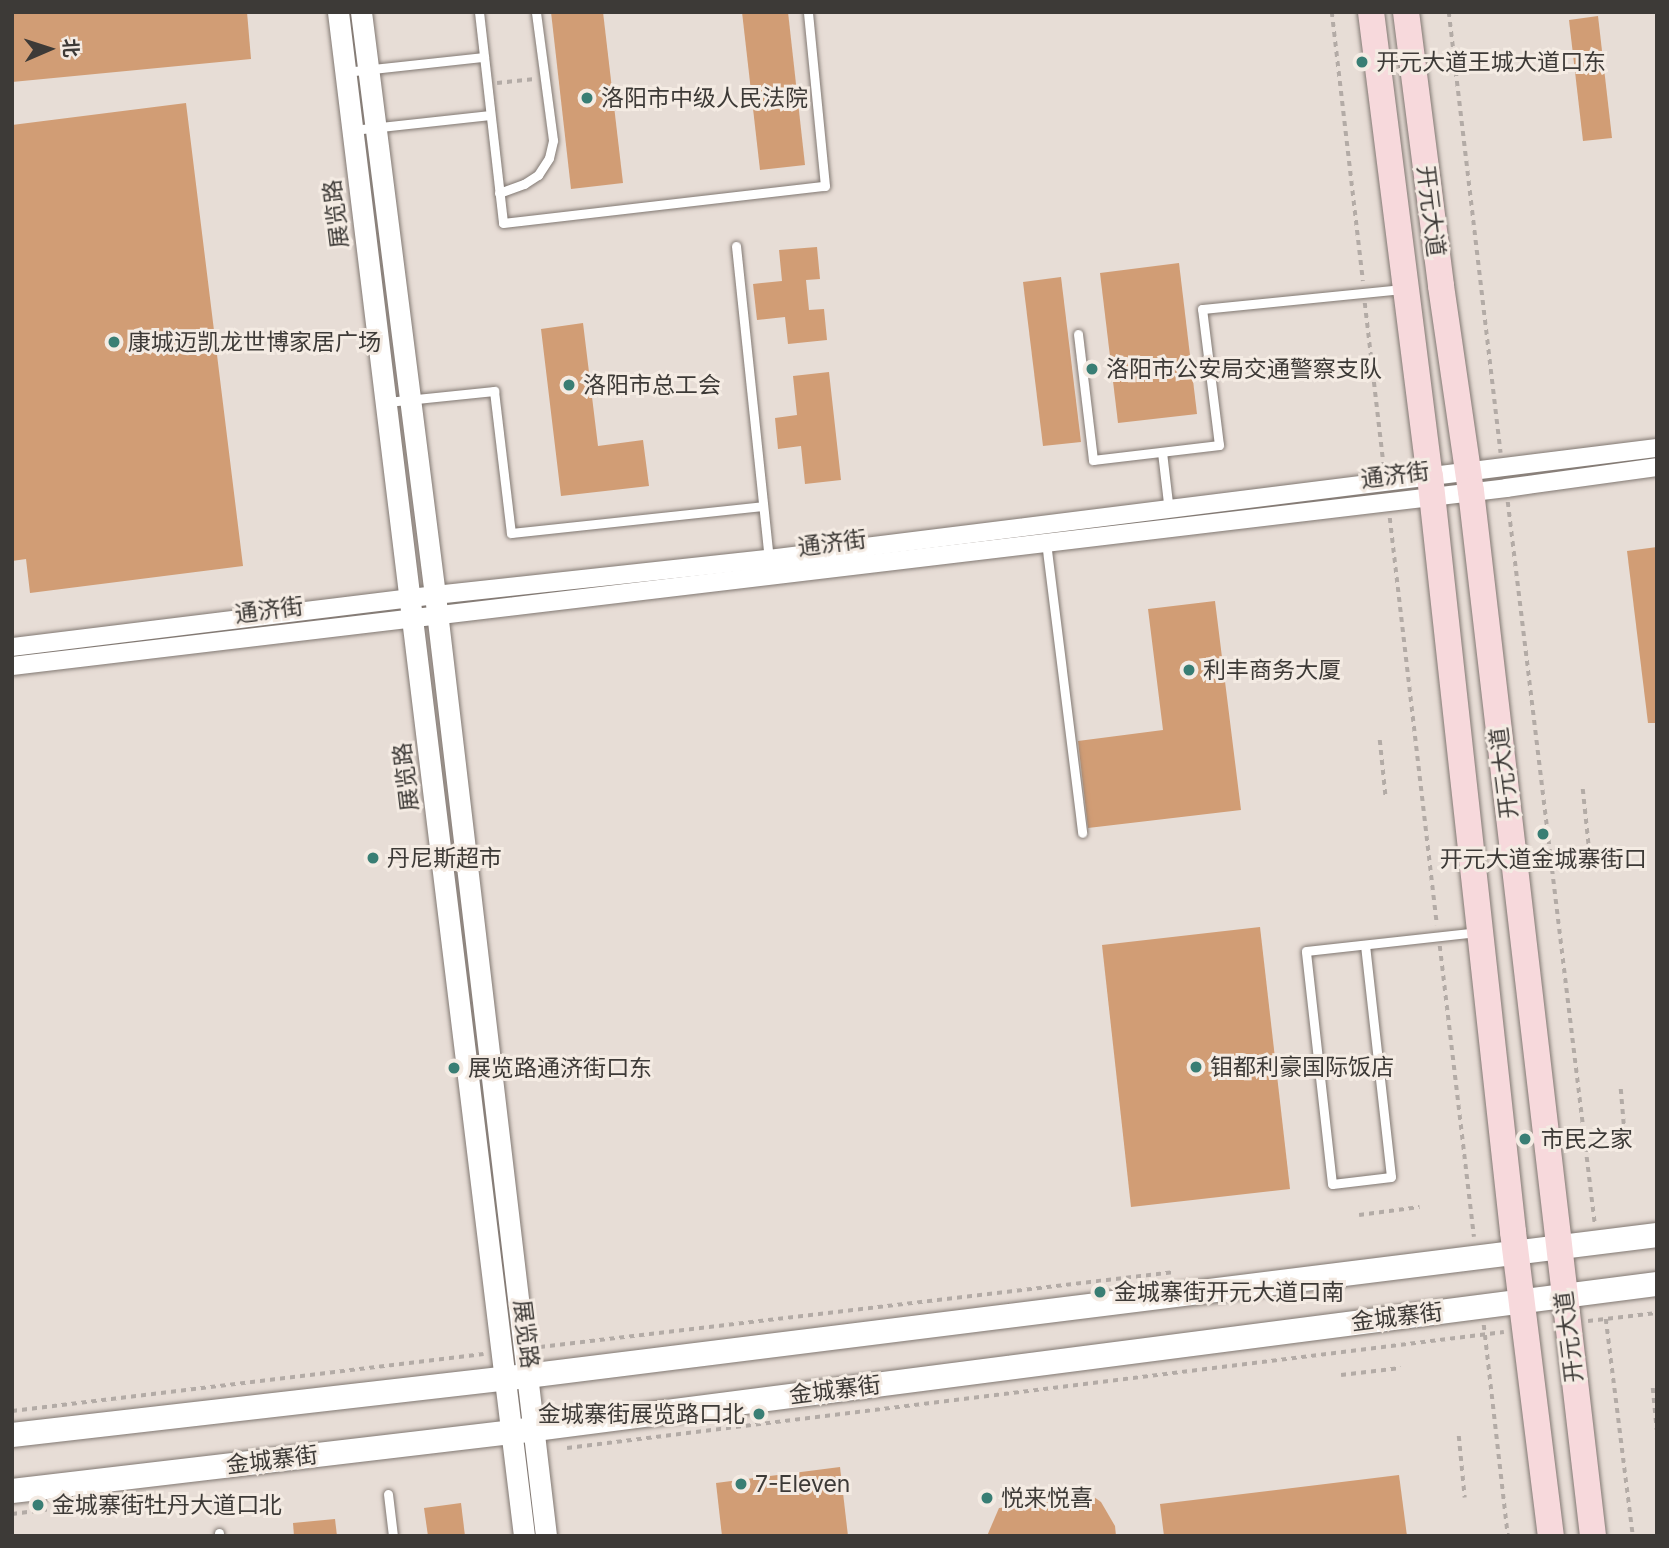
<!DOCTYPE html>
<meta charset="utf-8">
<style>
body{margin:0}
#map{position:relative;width:1669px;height:1548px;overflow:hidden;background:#e7ddd6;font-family:Inter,"Noto Sans SC",sans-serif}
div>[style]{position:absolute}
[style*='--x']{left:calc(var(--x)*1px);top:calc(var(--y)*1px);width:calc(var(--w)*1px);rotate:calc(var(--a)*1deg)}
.building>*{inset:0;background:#d19d75}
.path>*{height:3.5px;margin-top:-1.75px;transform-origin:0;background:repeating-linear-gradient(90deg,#b3aba6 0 5px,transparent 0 10px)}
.roads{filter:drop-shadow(0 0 2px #817872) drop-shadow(0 0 2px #817872)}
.service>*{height:9px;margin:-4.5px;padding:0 4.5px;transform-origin:4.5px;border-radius:4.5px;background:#fff}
.minor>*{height:18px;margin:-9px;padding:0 9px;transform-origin:9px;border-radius:9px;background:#fff}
.tertiary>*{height:21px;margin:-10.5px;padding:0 10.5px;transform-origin:10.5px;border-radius:10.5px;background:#fff}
.secondary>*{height:24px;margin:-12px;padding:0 12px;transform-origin:12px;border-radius:12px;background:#fff}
.primary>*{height:26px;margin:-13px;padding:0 13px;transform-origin:13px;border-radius:13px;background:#f7d9dc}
.dots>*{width:19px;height:19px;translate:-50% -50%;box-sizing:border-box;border:4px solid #f4ebe3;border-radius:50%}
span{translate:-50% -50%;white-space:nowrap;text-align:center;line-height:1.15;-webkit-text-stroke:6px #f4ebe3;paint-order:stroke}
.poi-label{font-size:23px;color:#3d3a37}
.left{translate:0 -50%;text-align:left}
.right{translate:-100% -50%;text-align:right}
.street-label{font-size:23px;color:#3d3a37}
.frame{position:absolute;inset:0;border:14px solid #3d3a37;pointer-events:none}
.north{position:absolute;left:14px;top:14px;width:70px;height:70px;-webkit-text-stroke:5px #f4ebe3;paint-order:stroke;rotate:87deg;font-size:19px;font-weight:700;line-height:28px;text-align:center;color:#3d3a37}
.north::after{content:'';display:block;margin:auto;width:24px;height:32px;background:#3d3a37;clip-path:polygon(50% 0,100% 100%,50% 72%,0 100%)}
</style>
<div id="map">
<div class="building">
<div style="clip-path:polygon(12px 12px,247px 12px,251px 59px,12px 82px)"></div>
<div style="clip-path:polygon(551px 12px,603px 12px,623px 183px,571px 189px)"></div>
<div style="clip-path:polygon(742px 12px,788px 12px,805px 165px,760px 170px)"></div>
<div style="clip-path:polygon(1598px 16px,1612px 138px,1583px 141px,1569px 20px)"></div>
<div style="clip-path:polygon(186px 103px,243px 566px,30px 593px,26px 559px,12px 561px,12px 125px)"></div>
<div style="clip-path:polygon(817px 247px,820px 279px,806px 280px,809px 310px,824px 309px,827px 340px,788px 344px,785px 317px,757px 320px,753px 284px,782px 281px,779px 250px)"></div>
<div style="clip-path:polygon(1179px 263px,1197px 414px,1118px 423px,1100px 273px)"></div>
<div style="clip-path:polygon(1061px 277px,1081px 442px,1043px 446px,1023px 282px)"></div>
<div style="clip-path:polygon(583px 323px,598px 446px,643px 440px,649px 486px,561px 496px,541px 329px)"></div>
<div style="clip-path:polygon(829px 372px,841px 480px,805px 484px,801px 446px,778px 449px,775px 418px,797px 415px,793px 376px)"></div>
<div style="clip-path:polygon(1657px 547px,1657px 723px,1648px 723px,1627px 551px)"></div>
<div style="clip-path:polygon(1215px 601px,1241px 810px,1088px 828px,1078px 741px,1163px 730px,1148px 609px)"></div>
<div style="clip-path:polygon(1260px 927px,1290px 1189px,1131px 1207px,1102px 945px)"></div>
<div style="clip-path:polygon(840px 1467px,848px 1536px,722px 1536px,716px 1483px)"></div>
<div style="clip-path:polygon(1399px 1475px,1407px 1536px,1164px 1536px,1160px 1504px)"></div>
<div style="clip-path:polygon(1094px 1497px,1101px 1502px,1115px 1526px,1116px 1536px,987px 1536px,999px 1508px)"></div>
<div style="clip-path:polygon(461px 1503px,465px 1536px,428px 1536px,424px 1508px)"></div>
<div style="clip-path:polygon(335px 1519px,337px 1536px,294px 1536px,293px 1523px)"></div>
</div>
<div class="path">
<div style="--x:1332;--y:12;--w:271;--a:83.4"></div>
<div style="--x:1449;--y:12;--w:444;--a:83.3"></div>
<div style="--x:497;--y:83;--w:38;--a:-6"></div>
<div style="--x:1365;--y:303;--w:164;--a:83.4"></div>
<div style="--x:1508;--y:502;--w:727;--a:83.13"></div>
<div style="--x:1390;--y:518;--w:410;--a:83.4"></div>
<div style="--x:1380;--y:740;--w:59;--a:84.2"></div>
<div style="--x:1583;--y:789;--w:58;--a:84.1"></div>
<div style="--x:1440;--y:946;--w:293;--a:83.3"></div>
<div style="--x:1621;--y:1089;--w:59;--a:85.2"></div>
<div style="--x:1359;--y:1215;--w:61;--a:-7.6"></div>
<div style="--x:1606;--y:1319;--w:219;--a:82.9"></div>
<div style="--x:1588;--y:1321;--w:69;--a:-6.6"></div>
<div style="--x:1484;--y:1325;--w:212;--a:83.5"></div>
<div style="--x:540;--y:1347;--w:639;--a:-6.74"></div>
<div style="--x:1341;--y:1375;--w:60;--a:-6.7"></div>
<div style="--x:1653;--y:1388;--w:42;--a:84.6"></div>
<div style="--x:12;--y:1411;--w:475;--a:-6.9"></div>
<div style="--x:1459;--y:1436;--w:62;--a:84.5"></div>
<div style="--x:567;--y:1448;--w:944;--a:-7.06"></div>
<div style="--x:12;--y:1514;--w:47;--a:-7.3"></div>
</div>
<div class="roads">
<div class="service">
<div style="--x:479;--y:12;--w:212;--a:83.5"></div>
<div style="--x:503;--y:223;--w:324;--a:-6.6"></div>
<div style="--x:825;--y:186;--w:175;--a:-95.6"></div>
<div style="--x:345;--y:72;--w:140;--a:-6.2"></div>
<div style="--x:353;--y:130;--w:138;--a:-6.2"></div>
<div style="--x:499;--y:193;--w:27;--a:-20"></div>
<div style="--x:524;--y:184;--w:17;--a:-33"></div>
<div style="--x:538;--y:175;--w:20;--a:-57"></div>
<div style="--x:549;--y:158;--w:18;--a:-77"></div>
<div style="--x:553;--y:140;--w:129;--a:-97.6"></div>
<div style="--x:736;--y:246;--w:317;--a:84"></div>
<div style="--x:1078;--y:334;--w:127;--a:83.2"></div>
<div style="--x:1093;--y:460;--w:127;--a:-6.8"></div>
<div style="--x:1219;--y:445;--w:137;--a:-97.1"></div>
<div style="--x:1202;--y:309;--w:202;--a:-5.7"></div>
<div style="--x:387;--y:402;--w:108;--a:-5.9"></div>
<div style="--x:494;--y:391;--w:143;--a:83.2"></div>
<div style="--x:511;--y:533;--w:253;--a:-6.1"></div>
<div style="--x:1162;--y:452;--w:60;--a:83.3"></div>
<div style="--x:1046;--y:542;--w:293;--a:82.9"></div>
<div style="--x:1365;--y:945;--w:233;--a:83.6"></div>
<div style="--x:1391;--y:1177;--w:59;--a:173.2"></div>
<div style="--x:1332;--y:1184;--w:234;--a:-96.4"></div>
<div style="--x:1306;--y:951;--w:172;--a:-6.3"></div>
<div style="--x:388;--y:1494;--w:42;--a:83.2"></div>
<div style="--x:219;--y:1533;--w:3;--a:90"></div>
</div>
<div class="minor">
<div style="--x:12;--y:647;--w:426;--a:-7"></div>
<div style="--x:435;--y:595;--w:336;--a:-6.2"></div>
<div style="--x:769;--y:559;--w:895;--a:-7.13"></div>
<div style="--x:12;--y:666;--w:1505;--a:-6.79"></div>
<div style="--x:1506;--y:488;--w:152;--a:-7.9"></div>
</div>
<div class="tertiary">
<div style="--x:338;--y:12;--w:1535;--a:83.04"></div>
<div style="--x:361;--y:12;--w:588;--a:82.77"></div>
<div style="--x:435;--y:595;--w:948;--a:83.27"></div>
</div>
<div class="secondary">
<div style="--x:12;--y:1435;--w:518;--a:-6.54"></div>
<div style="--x:527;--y:1376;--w:1139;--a:-7.11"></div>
<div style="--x:12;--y:1491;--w:503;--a:-6.73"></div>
<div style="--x:512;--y:1432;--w:1155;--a:-7.37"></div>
</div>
<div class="primary">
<div style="--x:1371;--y:12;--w:468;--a:82.8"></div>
<div style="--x:1430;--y:476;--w:761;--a:83.73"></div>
<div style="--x:1513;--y:1232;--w:306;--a:82.9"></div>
<div style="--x:1406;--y:12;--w:276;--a:82.7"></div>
<div style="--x:1441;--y:286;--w:207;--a:81.7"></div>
<div style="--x:1471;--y:491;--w:1052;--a:83.34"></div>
</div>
</div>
<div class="dots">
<div style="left:1362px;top:62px;background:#397e74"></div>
<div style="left:587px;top:98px;background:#397e74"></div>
<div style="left:114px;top:342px;background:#397e74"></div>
<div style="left:1092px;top:369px;background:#397e74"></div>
<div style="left:569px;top:385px;background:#397e74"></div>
<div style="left:1189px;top:670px;background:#397e74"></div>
<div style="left:1543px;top:834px;background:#397e74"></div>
<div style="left:373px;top:858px;background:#397e74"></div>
<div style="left:1196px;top:1067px;background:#397e74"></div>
<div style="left:454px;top:1068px;background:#397e74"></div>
<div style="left:1525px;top:1139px;background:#397e74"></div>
<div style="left:1100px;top:1292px;background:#397e74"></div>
<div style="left:759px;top:1414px;background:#397e74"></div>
<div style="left:741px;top:1484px;background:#397e74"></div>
<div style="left:987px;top:1498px;background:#397e74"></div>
<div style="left:38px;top:1505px;background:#397e74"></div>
</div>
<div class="poi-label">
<span class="left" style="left:1376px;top:62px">开元大道王城大道口东</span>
<span class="left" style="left:601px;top:98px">洛阳市中级人民法院</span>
<span class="left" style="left:128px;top:342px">康城迈凯龙世博家居广场</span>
<span class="left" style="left:1106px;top:369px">洛阳市公安局交通警察支队</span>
<span class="left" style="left:583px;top:385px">洛阳市总工会</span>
<span class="left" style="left:1203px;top:670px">利丰商务大厦</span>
<span class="left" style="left:387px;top:858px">丹尼斯超市</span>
<span style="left:1543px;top:859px">开元大道金城寨街口</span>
<span class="left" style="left:1210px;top:1067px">钼都利豪国际饭店</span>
<span class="left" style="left:468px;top:1068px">展览路通济街口东</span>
<span class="left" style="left:1541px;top:1139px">市民之家</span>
<span class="left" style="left:1114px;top:1292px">金城寨街开元大道口南</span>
<span class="right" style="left:745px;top:1414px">金城寨街展览路口北</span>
<span class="left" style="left:755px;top:1484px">7-Eleven</span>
<span class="left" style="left:1001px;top:1498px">悦来悦喜</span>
<span class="left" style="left:52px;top:1505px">金城寨街牡丹大道口北</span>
</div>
<div class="street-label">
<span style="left:1431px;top:211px;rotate:83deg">开元大道</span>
<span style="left:336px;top:214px;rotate:-97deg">展览路</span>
<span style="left:1395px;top:475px;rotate:-7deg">通济街</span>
<span style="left:832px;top:543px;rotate:-7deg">通济街</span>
<span style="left:269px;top:610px;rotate:-7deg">通济街</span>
<span style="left:1504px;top:773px;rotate:-97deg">开元大道</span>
<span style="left:406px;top:777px;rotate:-97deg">展览路</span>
<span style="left:1397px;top:1317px;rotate:-7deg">金城寨街</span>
<span style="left:526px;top:1334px;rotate:83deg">展览路</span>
<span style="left:1569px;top:1337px;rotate:-97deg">开元大道</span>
<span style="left:835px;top:1390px;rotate:-7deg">金城寨街</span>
<span style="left:272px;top:1460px;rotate:-7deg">金城寨街</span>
</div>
<div class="frame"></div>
<div class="north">北</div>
</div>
